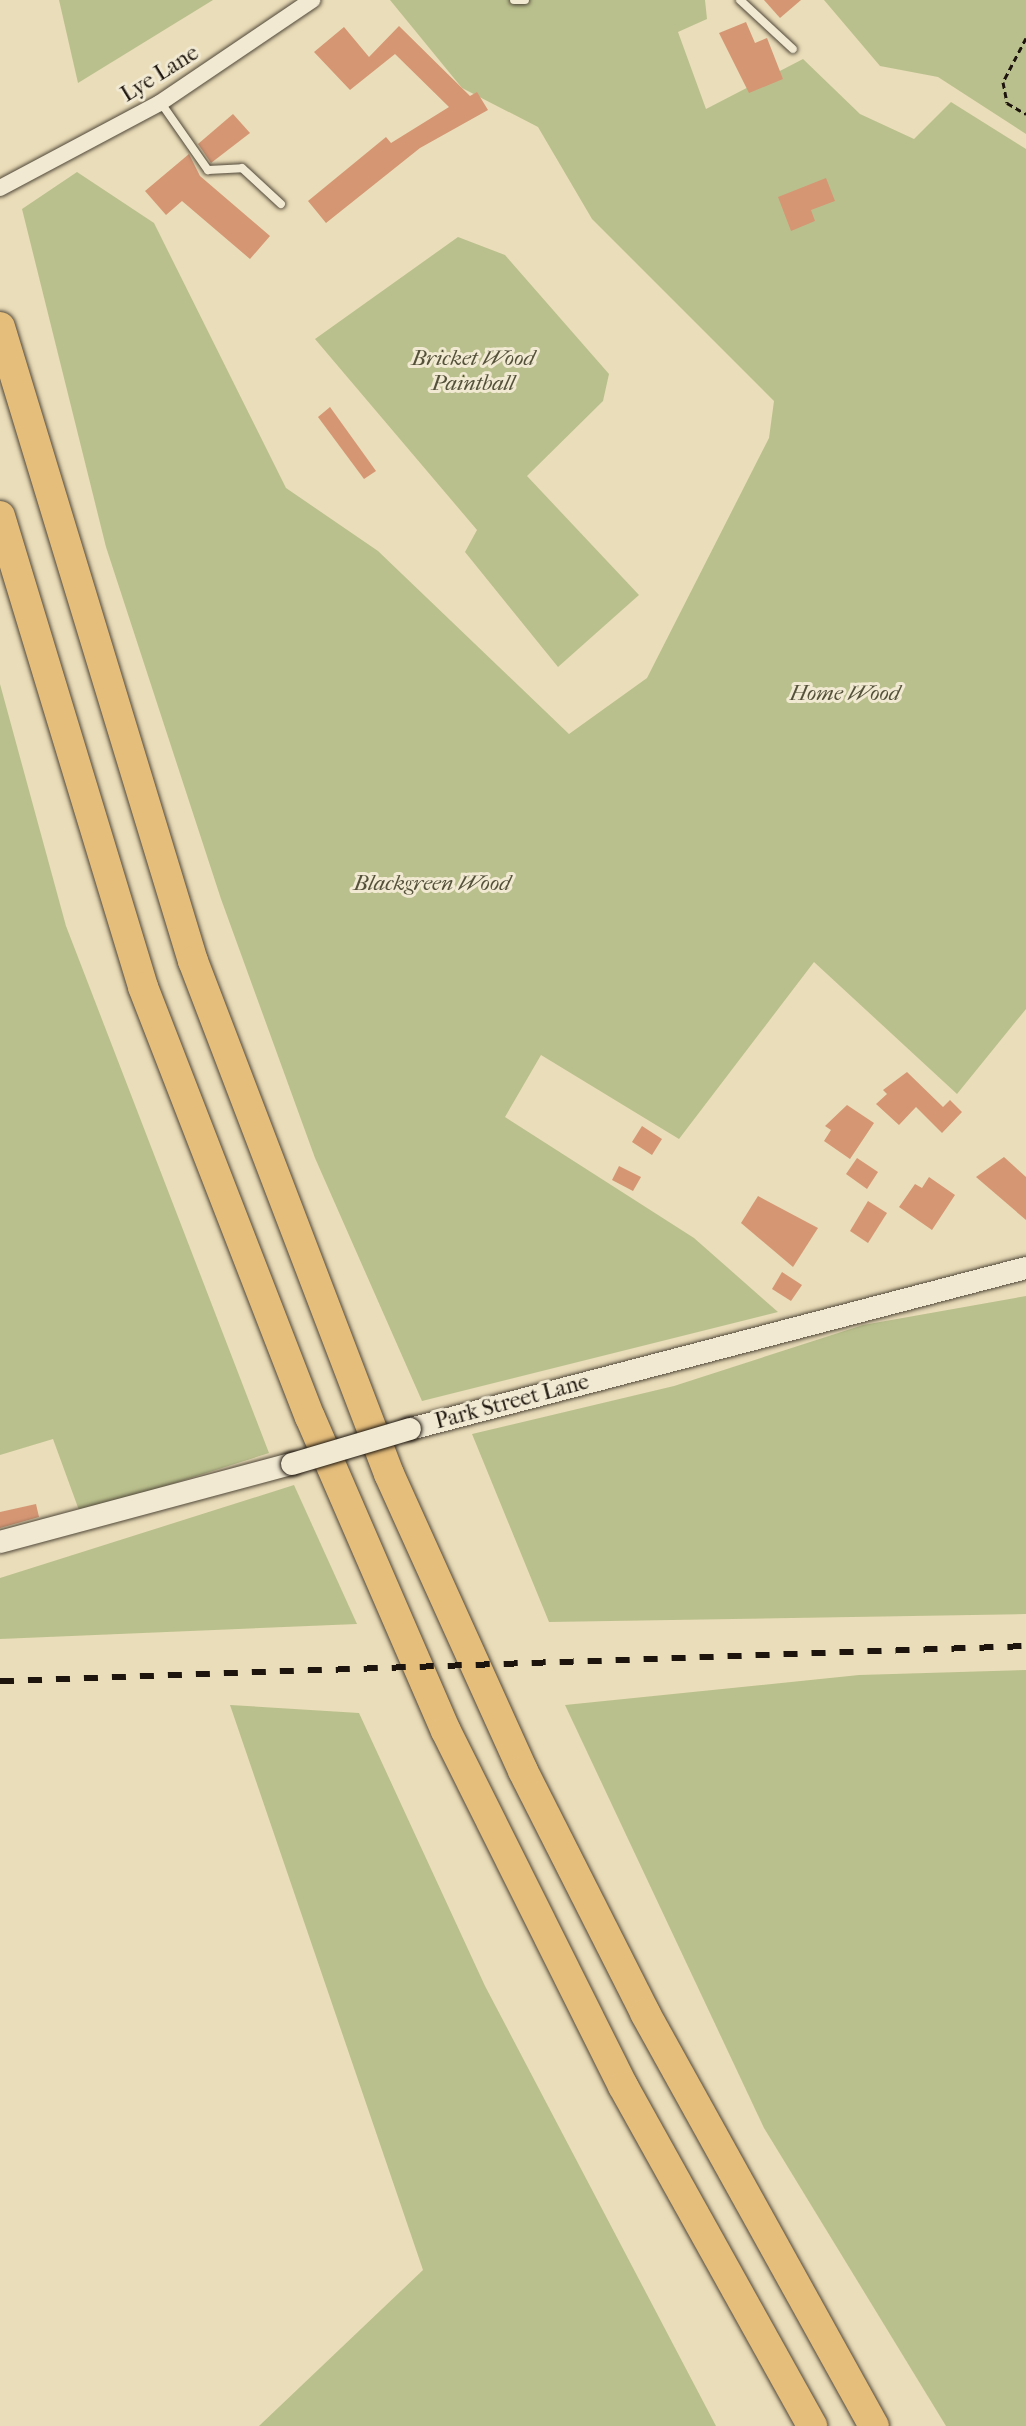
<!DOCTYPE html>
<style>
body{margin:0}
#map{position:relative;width:1026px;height:2426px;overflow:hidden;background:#eaddb9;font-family:"IM FELL French Canon",serif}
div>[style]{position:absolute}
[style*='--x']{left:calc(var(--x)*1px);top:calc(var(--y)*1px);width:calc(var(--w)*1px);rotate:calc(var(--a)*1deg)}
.green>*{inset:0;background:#bac08d}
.building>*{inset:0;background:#d59674}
.path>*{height:3px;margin-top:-1.5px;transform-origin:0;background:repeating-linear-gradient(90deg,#1d150d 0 6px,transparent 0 10px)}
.roads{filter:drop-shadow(0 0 2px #504738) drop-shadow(0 0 2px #504738)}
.lane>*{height:8px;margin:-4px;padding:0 4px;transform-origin:4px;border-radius:4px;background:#f1e9d2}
.street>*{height:16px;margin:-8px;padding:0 8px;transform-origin:8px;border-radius:8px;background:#f1e9d2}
.secondary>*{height:22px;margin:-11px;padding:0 11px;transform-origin:11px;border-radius:11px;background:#f1e9d2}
.highway>*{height:30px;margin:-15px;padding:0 15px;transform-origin:15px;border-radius:15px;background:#e5be7c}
.rail>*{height:6px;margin-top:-3px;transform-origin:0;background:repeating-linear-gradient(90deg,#1d150d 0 14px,transparent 0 28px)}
.bridges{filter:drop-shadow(0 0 2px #1d150d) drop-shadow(0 0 2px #1d150d)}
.secondary-bridge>*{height:22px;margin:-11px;padding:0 11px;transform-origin:11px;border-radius:11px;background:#f1e9d2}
span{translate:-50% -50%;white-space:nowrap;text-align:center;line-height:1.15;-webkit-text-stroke:6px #f1e9d2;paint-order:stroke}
.street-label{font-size:22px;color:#1d150d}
.park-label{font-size:22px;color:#54513a;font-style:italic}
</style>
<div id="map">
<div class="green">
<div style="clip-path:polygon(59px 0,213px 0,78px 83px)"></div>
<div style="clip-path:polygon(390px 0,705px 0,707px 19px,678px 32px,706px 109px,803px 59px,860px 114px,914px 139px,951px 102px,1026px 149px,1026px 1009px,957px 1094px,814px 962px,679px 1139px,541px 1055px,505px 1117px,694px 1238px,778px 1312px,422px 1401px,315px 1158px,221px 899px,106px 547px,22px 209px,77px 172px,154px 223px,286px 488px,378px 551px,569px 734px,647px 678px,769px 438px,774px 401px,592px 219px,538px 127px,462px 88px)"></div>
<div style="clip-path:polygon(824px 0,1026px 0,1026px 134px,938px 77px,880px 66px)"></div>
<div style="clip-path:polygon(458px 237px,505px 255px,609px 374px,603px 401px,527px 476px,639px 595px,558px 667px,465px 552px,477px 530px,315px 339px)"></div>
<div style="clip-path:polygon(0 684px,66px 926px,269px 1453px,80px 1513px,53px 1439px,0 1455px)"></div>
<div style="clip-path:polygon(1026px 1296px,1026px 1614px,549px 1622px,472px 1434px,674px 1386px,863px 1325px)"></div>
<div style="clip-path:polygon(294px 1485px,357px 1624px,0 1639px,0 1578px)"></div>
<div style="clip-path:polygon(1026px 1670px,1026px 2426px,946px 2426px,764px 2128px,565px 1705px,859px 1675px)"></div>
<div style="clip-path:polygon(230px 1705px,359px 1713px,485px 1986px,716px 2426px,259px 2426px,423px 2270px)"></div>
</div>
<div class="building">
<div style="clip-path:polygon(764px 0,801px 0,780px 18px)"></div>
<div style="clip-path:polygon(746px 22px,755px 43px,767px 38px,783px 79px,749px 93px,719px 33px)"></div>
<div style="clip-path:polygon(399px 26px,470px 96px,477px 92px,488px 110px,420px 148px,326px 223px,308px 201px,386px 137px,391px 143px,449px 107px,395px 54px,350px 90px,314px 52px,344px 27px,369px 57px)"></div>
<div style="clip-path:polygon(233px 114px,250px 133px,211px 163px,198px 144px)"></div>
<div style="clip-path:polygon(189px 154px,200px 176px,270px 236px,250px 259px,182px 201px,166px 215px,145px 191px)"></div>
<div style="clip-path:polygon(826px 178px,835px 201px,811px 210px,815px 221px,791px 231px,778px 197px)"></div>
<div style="clip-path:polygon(330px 407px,376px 471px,364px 479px,318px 417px)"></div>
<div style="clip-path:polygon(907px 1072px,943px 1107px,950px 1100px,962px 1112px,942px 1133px,916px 1107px,899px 1125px,876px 1104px,887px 1094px,883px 1090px)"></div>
<div style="clip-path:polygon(847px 1105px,874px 1123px,850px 1159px,824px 1141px,831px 1130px,825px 1126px)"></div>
<div style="clip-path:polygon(642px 1126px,662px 1139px,652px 1155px,632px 1142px)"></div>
<div style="clip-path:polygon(1004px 1157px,1026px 1177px,1026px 1220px,976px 1177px)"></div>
<div style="clip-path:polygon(857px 1158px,878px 1172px,867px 1189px,846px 1174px)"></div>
<div style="clip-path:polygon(619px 1166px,641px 1177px,633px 1191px,612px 1180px)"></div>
<div style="clip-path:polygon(929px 1177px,955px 1195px,932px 1230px,899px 1207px,915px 1184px,922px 1188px)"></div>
<div style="clip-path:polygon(758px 1196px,818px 1228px,793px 1267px,741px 1223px)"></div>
<div style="clip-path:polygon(868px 1201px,887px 1213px,868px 1243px,850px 1231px)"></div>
<div style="clip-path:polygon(782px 1272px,802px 1285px,791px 1301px,772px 1289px)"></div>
<div style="clip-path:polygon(36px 1504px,39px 1517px,0 1528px,0 1512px)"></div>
</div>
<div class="path">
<div style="--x:1026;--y:38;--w:50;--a:117.6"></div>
<div style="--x:1003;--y:82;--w:21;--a:79"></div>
<div style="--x:1007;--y:103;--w:22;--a:30"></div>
</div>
<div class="roads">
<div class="lane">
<div style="--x:514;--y:0;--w:11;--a:0"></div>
<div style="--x:740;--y:0;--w:72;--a:42.8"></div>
<div style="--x:161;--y:103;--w:82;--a:55"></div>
<div style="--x:208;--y:170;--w:34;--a:-3"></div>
<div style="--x:242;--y:168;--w:53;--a:42.7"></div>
</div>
<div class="street">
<div style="--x:0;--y:188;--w:181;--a:-28"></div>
<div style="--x:160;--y:103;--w:184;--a:-34.1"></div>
</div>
<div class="secondary">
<div style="--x:410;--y:1429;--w:637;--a:-14.65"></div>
<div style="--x:0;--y:1542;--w:302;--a:-15"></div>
</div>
<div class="highway">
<div style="--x:0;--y:327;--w:663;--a:73.07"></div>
<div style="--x:193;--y:961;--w:549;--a:69.09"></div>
<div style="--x:389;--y:1474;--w:326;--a:65.7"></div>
<div style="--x:523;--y:1771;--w:271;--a:63.2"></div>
<div style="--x:645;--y:2013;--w:472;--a:61"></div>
<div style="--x:0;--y:516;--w:492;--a:73.1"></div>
<div style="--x:143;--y:987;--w:461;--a:68.8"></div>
<div style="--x:310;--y:1417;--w:342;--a:66.6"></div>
<div style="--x:446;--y:1731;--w:397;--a:63.5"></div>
<div style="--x:623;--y:2086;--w:389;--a:60.9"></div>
</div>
</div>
<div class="rail">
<div style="--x:0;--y:1681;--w:1027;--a:-1.95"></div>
</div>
<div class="bridges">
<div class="secondary-bridge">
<div style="--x:292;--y:1464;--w:123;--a:-16.5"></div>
</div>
</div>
<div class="street-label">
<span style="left:160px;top:74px;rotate:-32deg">Lye Lane</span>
<span style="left:512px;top:1402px;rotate:-15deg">Park Street Lane</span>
</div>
<div class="park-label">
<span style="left:473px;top:371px">Bricket Wood<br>Paintball</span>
<span style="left:845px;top:694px">Home Wood</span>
<span style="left:432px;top:884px">Blackgreen Wood</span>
</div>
</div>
